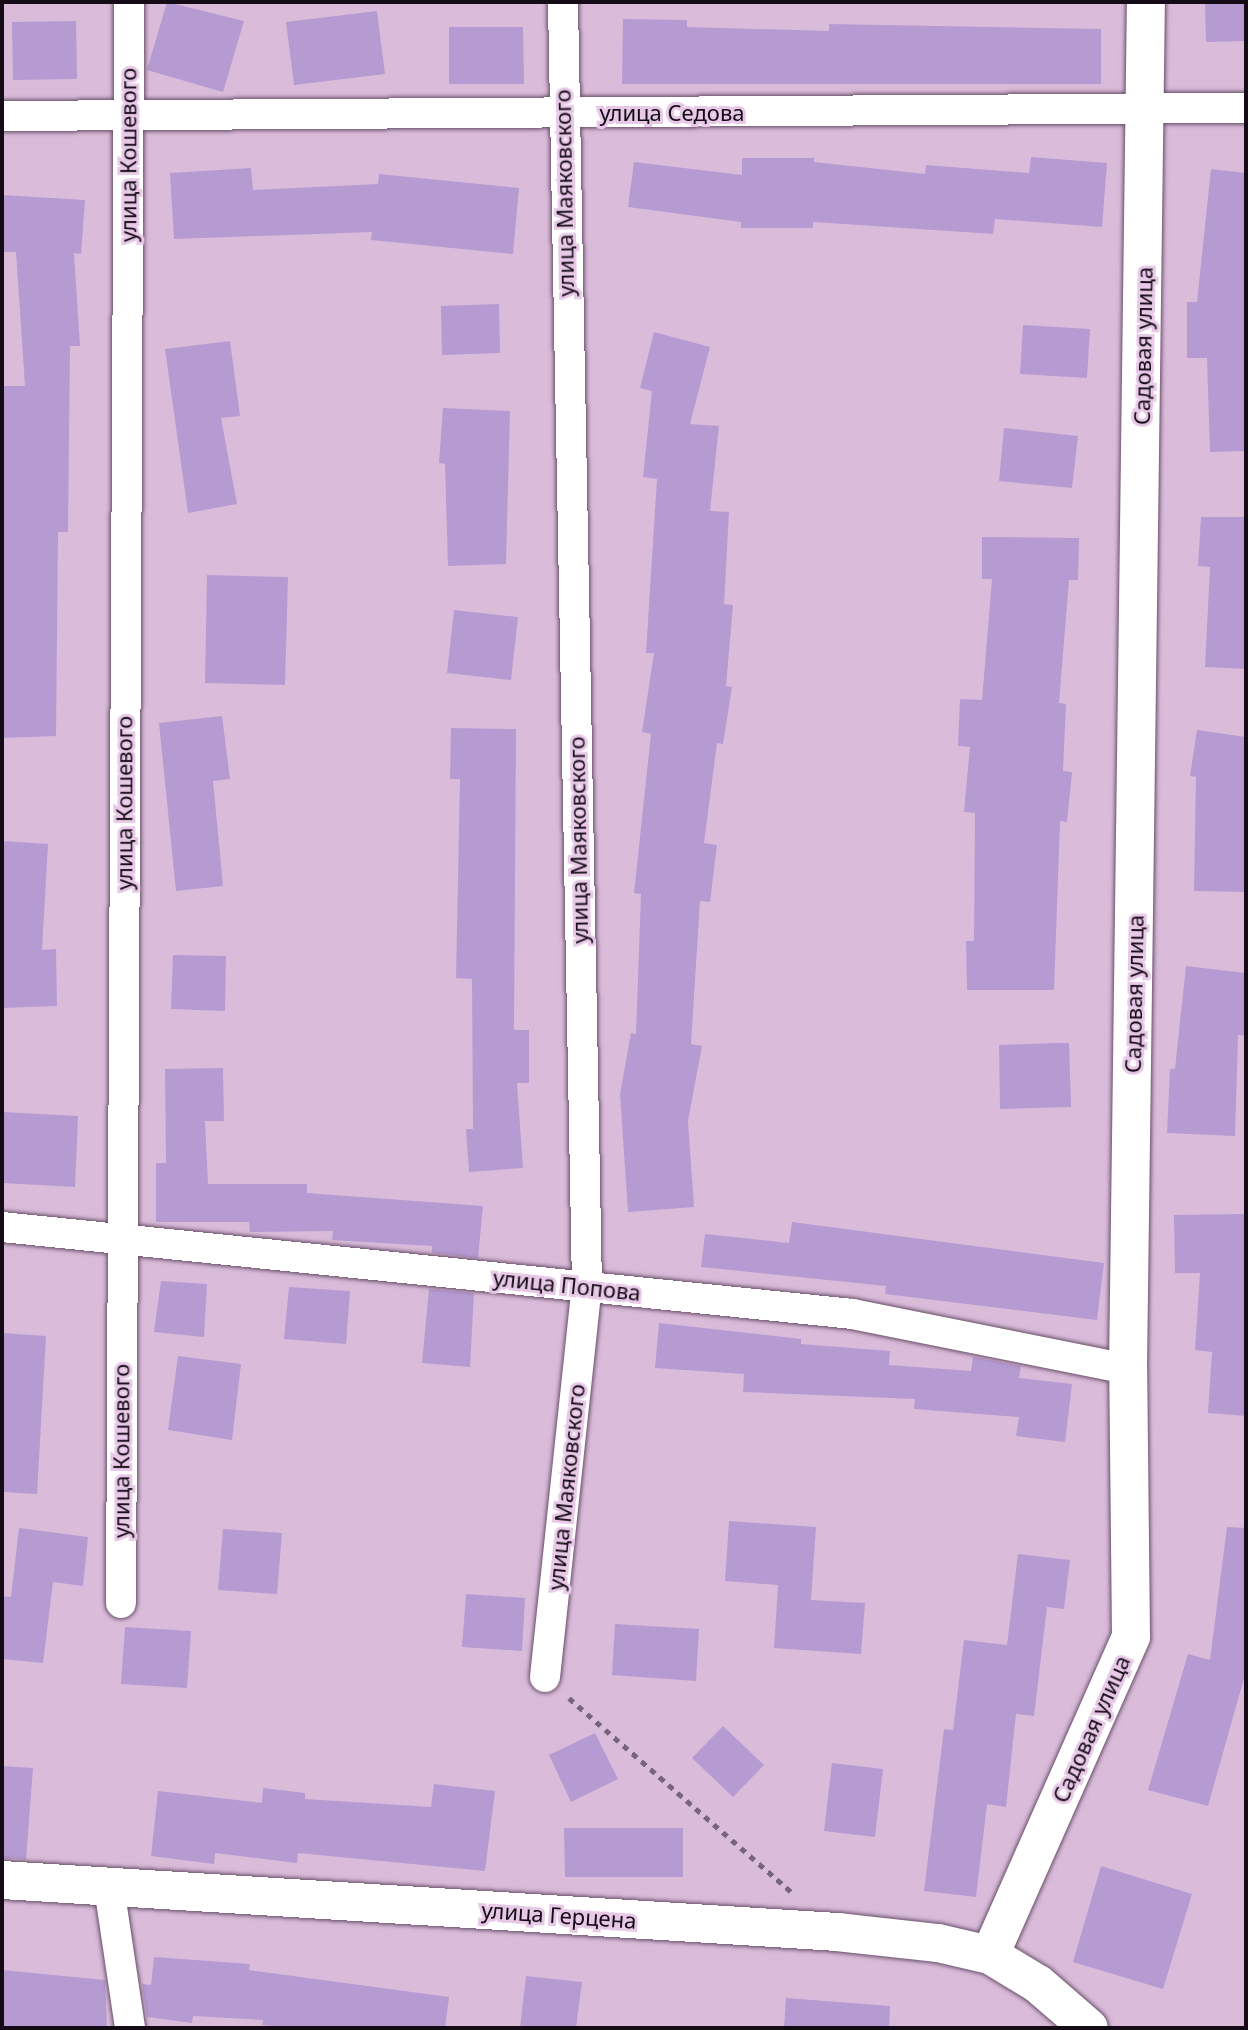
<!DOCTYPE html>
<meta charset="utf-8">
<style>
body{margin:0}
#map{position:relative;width:1248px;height:2030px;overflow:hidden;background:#dabcda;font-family:"Noto Sans",sans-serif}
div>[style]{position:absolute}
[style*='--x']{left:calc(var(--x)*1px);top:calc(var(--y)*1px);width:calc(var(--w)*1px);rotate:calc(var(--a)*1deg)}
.building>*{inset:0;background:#b59bd2}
.path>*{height:5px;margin-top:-2.5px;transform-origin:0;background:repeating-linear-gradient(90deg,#796579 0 6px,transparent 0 12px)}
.roads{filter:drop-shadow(0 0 2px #694f69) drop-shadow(0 0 2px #694f69)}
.minor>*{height:30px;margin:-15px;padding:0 15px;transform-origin:15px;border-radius:15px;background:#fff}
.tertiary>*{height:38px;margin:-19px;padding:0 19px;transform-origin:19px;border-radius:19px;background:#fff}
span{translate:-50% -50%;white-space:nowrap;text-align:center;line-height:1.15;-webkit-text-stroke:6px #e7c9e7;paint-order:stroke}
.street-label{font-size:22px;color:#150b16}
.frame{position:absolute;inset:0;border:4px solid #150b16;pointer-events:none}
</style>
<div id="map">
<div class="building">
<div style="clip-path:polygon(167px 2px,244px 21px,223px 92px,147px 70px)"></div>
<div style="clip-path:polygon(1205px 2px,1246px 2px,1246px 41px,1206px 42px)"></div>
<div style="clip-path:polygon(377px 11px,385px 74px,294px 85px,286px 22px)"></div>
<div style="clip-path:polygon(623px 19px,687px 20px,687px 27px,829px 31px,829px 24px,1101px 29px,1101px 84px,622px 84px)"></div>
<div style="clip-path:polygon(76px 21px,77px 79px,13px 80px,12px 22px)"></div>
<div style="clip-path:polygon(449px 27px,523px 27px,524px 84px,449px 84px)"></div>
<div style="clip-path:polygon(1031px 157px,1107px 163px,1102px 227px,995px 219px,993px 234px,813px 222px,813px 228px,741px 228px,741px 222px,628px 207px,634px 162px,742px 175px,742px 158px,814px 158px,814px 162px,925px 174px,926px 165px,1029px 173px)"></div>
<div style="clip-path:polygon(251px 168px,253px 190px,378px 184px,379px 174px,519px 188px,513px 254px,371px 240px,372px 232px,174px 239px,170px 173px)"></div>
<div style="clip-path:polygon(1211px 169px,1246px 173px,1246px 451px,1210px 452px,1207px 358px,1187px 358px,1187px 302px,1197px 302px)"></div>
<div style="clip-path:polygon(2px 195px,85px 200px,81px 254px,74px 253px,80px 346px,70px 346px,68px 532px,58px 532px,56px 736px,2px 738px,2px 386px,25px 386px,16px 252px,2px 252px)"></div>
<div style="clip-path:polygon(499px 304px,500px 353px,442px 355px,441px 306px)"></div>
<div style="clip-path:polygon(1023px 325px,1090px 329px,1087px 378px,1020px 374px)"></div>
<div style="clip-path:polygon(654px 332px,710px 347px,690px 424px,719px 426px,710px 511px,729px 512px,724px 604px,733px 605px,726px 686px,732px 687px,723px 744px,717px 743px,704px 843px,717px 845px,710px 902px,700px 901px,691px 1044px,702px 1046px,688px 1121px,694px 1207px,628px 1212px,620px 1094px,631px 1033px,636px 1034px,641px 894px,634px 893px,651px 734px,642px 732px,654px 653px,646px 653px,657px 479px,643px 477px,652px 391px,640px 388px)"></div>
<div style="clip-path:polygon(230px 341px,240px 416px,221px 418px,237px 504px,188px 513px,165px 349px)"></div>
<div style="clip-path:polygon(443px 408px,510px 411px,506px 564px,448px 566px,445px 464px,439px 463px)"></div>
<div style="clip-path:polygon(1004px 428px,1078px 436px,1072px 488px,999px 481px)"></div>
<div style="clip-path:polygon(1201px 517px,1246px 517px,1246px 669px,1205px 667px,1210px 567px,1198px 566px)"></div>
<div style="clip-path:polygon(982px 537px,1079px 538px,1078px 580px,1069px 580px,1059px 703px,1066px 704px,1063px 771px,1072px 772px,1067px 822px,1060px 821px,1054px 990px,967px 990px,966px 941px,974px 941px,975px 813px,964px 812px,970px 747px,958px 746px,960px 699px,982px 700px,992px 579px,982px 579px)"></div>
<div style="clip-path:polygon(207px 575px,288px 577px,285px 685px,205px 683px)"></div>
<div style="clip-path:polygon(454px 610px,518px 617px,511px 680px,447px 673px)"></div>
<div style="clip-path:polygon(222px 716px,230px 779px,213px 781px,223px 886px,176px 891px,159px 723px)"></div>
<div style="clip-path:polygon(451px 728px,516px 729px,514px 1030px,529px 1030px,529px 1083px,517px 1083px,523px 1168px,469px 1172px,466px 1129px,473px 1129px,472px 979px,456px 978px,460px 779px,450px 779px)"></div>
<div style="clip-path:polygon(1197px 730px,1246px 737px,1246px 892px,1194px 891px,1196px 777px,1190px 776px)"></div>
<div style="clip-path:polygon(2px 841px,48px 844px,42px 950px,56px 949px,57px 1006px,2px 1008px)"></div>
<div style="clip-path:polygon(173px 955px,226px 956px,225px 1011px,171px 1009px)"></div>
<div style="clip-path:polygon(1186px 966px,1246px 973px,1246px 1036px,1238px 1035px,1235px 1136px,1167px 1133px,1170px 1069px,1175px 1069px)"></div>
<div style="clip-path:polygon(1055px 1043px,1069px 1043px,1071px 1107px,1000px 1109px,999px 1045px)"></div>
<div style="clip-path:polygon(223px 1068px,224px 1121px,205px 1121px,208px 1184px,307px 1184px,307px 1193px,483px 1206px,478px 1258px,432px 1253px,432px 1246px,332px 1240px,333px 1231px,250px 1232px,249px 1222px,156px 1222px,156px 1163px,166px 1163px,165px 1069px)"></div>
<div style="clip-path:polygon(2px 1112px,78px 1116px,75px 1187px,2px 1183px)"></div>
<div style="clip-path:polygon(1246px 1214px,1246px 1416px,1208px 1413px,1212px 1352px,1195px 1350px,1200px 1273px,1175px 1273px,1174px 1215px)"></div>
<div style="clip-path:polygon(792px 1222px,1104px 1263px,1097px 1320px,885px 1294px,886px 1286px,701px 1267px,705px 1234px,789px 1243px)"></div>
<div style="clip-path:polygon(161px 1281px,207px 1284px,204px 1337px,154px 1332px)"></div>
<div style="clip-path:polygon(289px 1287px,350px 1291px,346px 1344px,284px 1339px)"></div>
<div style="clip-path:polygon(429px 1289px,474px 1293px,470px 1367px,422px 1363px)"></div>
<div style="clip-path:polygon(659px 1323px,801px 1339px,801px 1344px,890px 1351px,889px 1365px,971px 1371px,973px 1357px,1021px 1366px,1019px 1378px,1072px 1384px,1065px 1442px,1016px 1436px,1019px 1417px,914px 1409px,915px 1399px,743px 1392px,744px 1374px,655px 1368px)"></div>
<div style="clip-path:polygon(2px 1333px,46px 1336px,37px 1494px,2px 1492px)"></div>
<div style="clip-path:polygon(178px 1356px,241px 1364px,232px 1440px,168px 1430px)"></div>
<div style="clip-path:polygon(729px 1521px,816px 1527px,811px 1600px,865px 1603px,861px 1654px,774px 1648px,778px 1585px,725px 1581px)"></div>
<div style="clip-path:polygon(1227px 1527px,1246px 1528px,1246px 1671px,1208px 1806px,1148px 1790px,1188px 1654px,1210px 1660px)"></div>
<div style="clip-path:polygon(19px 1528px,88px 1537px,83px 1586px,53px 1582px,43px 1663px,2px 1659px,2px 1596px,11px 1597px)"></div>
<div style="clip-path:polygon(223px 1529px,282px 1533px,277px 1594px,218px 1590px)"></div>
<div style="clip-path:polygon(1018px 1554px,1070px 1560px,1064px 1609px,1047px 1607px,1034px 1716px,1016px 1714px,1006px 1807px,987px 1804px,976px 1897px,924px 1891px,944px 1729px,953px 1730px,964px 1640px,1007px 1645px)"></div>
<div style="clip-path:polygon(466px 1594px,525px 1598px,522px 1651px,462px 1647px)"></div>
<div style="clip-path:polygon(615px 1624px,699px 1629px,696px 1681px,612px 1675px)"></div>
<div style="clip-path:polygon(125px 1627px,191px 1631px,187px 1688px,121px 1684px)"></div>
<div style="clip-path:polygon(723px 1726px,764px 1765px,733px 1797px,692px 1758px)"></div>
<div style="clip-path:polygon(595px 1733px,618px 1779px,571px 1802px,549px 1755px)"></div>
<div style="clip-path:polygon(832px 1763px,883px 1769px,875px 1837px,824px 1831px)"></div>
<div style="clip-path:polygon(2px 1766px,33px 1768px,26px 1859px,2px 1858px)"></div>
<div style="clip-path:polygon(434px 1784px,495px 1791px,485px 1871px,298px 1853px,297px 1863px,215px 1853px,214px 1864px,151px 1856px,158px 1791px,262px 1803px,263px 1788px,305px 1793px,305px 1799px,431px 1807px)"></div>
<div style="clip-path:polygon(564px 1828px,683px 1828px,683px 1877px,565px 1877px)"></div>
<div style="clip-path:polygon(1101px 1866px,1192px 1894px,1163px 1989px,1073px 1962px)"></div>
<div style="clip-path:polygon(154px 1957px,250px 1964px,249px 1970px,449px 1997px,445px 2028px,288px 2028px,262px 2025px,263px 2020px,193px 2016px,192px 2023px,147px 2017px,142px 1984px,151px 1985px)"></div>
<div style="clip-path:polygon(2px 1970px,105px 1980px,107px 2028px,2px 2028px)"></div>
<div style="clip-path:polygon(526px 1976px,582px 1982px,576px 2028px,520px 2028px)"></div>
<div style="clip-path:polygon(786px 1998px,890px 2006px,889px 2028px,784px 2028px)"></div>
</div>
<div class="path">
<div style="--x:569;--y:1698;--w:295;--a:41.1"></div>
</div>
<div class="roads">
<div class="minor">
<div style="--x:2;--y:116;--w:1244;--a:-0.37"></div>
<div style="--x:2;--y:1227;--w:854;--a:5.84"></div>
<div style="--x:852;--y:1314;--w:281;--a:11.3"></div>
<div style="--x:121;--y:1603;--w:1601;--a:-89.71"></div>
<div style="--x:545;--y:1677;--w:392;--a:-83.9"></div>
<div style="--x:587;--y:1287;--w:1285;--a:-91.07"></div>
<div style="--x:109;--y:1887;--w:143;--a:81.5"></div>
</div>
<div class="tertiary">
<div style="--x:2;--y:1880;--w:837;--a:3.56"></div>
<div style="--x:837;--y:1932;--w:102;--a:6.2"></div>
<div style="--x:938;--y:1943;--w:53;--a:13"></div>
<div style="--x:990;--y:1955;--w:56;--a:31.1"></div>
<div style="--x:1038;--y:1984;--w:67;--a:40.8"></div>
<div style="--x:990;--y:1955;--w:348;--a:-66.1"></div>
<div style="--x:1131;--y:1637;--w:268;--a:-90.6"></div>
<div style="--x:1128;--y:1369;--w:1367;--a:-89.25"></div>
</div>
</div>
<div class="street-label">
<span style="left:672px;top:113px">улица Седова</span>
<span style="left:128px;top:155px;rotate:-90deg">улица Кошевого</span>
<span style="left:564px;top:193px;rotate:-91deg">улица Маяковского</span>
<span style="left:1143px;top:346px;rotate:-89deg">Садовая улица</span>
<span style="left:124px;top:803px;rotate:-90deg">улица Кошевого</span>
<span style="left:578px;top:840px;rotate:-91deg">улица Маяковского</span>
<span style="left:1134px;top:994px;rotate:-89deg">Садовая улица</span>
<span style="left:567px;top:1285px;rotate:6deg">улица Попова</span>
<span style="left:121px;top:1451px;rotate:-90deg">улица Кошевого</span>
<span style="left:566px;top:1487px;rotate:-84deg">улица Маяковского</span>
<span style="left:1091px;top:1729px;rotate:-66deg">Садовая улица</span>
<span style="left:559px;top:1915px;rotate:4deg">улица Герцена</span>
</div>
<div class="frame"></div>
</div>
